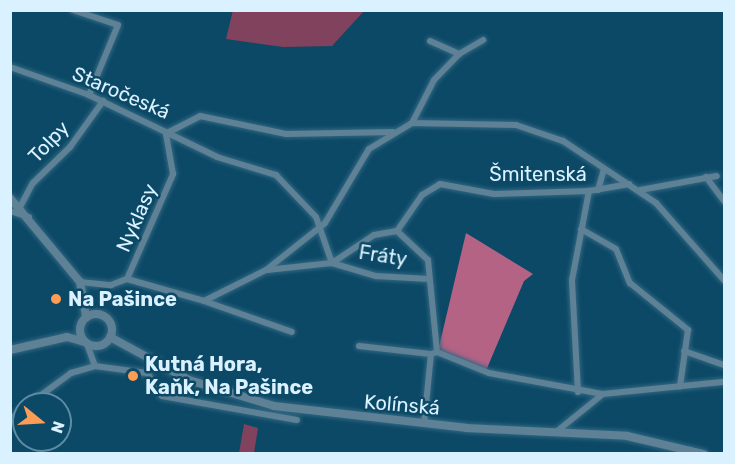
<!DOCTYPE html>
<meta charset="utf-8">
<style>
body{margin:0}
#map{position:relative;width:735px;height:464px;overflow:hidden;background:#0c4966;font-family:Rubik,sans-serif}
div>[style]{position:absolute}
[style*='--x']{left:calc(var(--x)*1px);top:calc(var(--y)*1px);width:calc(var(--w)*1px);rotate:calc(var(--a)*1deg)}
.green>*{inset:0;background:#80425c}
.forest>*{inset:0;background:#b46384}
.roads{filter:drop-shadow(0 0 2px #316782) drop-shadow(0 0 2px #316782)}
.minor>*{height:6px;margin:-3px;padding:0 3px;transform-origin:3px;border-radius:3px;background:#5e8195}
.tertiary>*{height:8px;margin:-4px;padding:0 4px;transform-origin:4px;border-radius:4px;background:#5e8195}
.tertiary>.ring{margin:-4px;padding:0;box-sizing:content-box;background:none;border:8px solid #5e8195;border-radius:50%}
.dots>*{width:16px;height:16px;translate:-50% -50%;box-sizing:border-box;border:3px solid #0c4966;border-radius:50%}
span{translate:-50% -50%;white-space:nowrap;text-align:center;line-height:1.15;-webkit-text-stroke:5px #0c4966;paint-order:stroke}
.street-label{font-size:20px;color:#daf1ff}
.poi-label{font-size:20px;color:#daf1ff;font-weight:700}
.left{translate:0 -50%;text-align:left}
.frame{position:absolute;inset:0;border:12px solid #daf1ff;pointer-events:none}
.north{position:absolute;left:12px;top:392px;width:60px;height:60px;box-sizing:border-box;background:#0c4966;border:2px solid #5e8ca3;border-radius:50%;rotate:108deg;font-size:16px;font-weight:700;line-height:24px;text-align:center;color:#daf1ff}
.north::after{content:'';display:block;margin:auto;width:21px;height:27px;background:#fd9c55;clip-path:polygon(50% 0,100% 100%,50% 72%,0 100%)}
</style>
<div id="map">
<div class="green">
<div style="clip-path:polygon(233px 10px,364px 10px,364px 11px,332px 46px,283px 47px,226px 39px)"></div>
<div style="clip-path:polygon(244px 424px,258px 428px,254px 453px,239px 453px)"></div>
</div>
<div class="forest">
<div style="clip-path:polygon(466px 233px,533px 274px,524px 281px,485px 373px,438px 351px)"></div>
</div>
<div class="roads">
<div class="minor">
<div style="--x:73;--y:10;--w:47;--a:18.4"></div>
<div style="--x:118;--y:25;--w:76;--a:112.5"></div>
<div style="--x:430;--y:41;--w:32;--a:24"></div>
<div style="--x:10;--y:67;--w:84;--a:19.5"></div>
<div style="--x:89;--y:95;--w:142;--a:25.8"></div>
<div style="--x:217;--y:157;--w:62;--a:17"></div>
<div style="--x:276;--y:175;--w:58;--a:46.4"></div>
<div style="--x:316;--y:217;--w:49;--a:70.8"></div>
<div style="--x:412;--y:123;--w:104;--a:1.1"></div>
<div style="--x:516;--y:125;--w:50;--a:18.8"></div>
<div style="--x:563;--y:141;--w:112;--a:33.7"></div>
<div style="--x:656;--y:203;--w:103;--a:48.6"></div>
<div style="--x:167;--y:133;--w:37;--a:-27"></div>
<div style="--x:200;--y:116;--w:88;--a:11.8"></div>
<div style="--x:286;--y:134;--w:107;--a:-1.1"></div>
<div style="--x:706;--y:177;--w:30;--a:53"></div>
<div style="--x:598;--y:190;--w:22;--a:-74"></div>
<div style="--x:640;--y:190;--w:78;--a:-10.3"></div>
<div style="--x:20;--y:207;--w:27;--a:-62"></div>
<div style="--x:33;--y:183;--w:52;--a:-44.2"></div>
<div style="--x:70;--y:147;--w:57;--a:-54.3"></div>
<div style="--x:10;--y:211;--w:20;--a:18"></div>
<div style="--x:581;--y:229;--w:40;--a:29.7"></div>
<div style="--x:616;--y:249;--w:37;--a:68"></div>
<div style="--x:630;--y:283;--w:75;--a:39"></div>
<div style="--x:688;--y:330;--w:57;--a:98.1"></div>
<div style="--x:397;--y:231;--w:42;--a:43.1"></div>
<div style="--x:428;--y:260;--w:92;--a:84.4"></div>
<div style="--x:332;--y:263;--w:50;--a:-33.7"></div>
<div style="--x:374;--y:235;--w:23;--a:-10"></div>
<div style="--x:397;--y:231;--w:44;--a:-55.2"></div>
<div style="--x:422;--y:195;--w:21;--a:-31"></div>
<div style="--x:440;--y:184;--w:55;--a:10.5"></div>
<div style="--x:494;--y:194;--w:95;--a:-1.8"></div>
<div style="--x:589;--y:191;--w:41;--a:-9.9"></div>
<div style="--x:267;--y:270;--w:65;--a:-6.1"></div>
<div style="--x:332;--y:263;--w:46;--a:16.5"></div>
<div style="--x:376;--y:276;--w:53;--a:3.2"></div>
<div style="--x:127;--y:279;--w:115;--a:-66.3"></div>
<div style="--x:173;--y:174;--w:41;--a:-99.9"></div>
<div style="--x:80;--y:282;--w:31;--a:6"></div>
<div style="--x:111;--y:285;--w:17;--a:-21"></div>
<div style="--x:127;--y:279;--w:80;--a:15.9"></div>
<div style="--x:204;--y:301;--w:69;--a:-26.6"></div>
<div style="--x:266;--y:270;--w:75;--a:-38.5"></div>
<div style="--x:325;--y:223;--w:86;--a:-59.3"></div>
<div style="--x:369;--y:149;--w:50;--a:-31.2"></div>
<div style="--x:412;--y:123;--w:48;--a:-62.9"></div>
<div style="--x:434;--y:80;--w:36;--a:-46"></div>
<div style="--x:459;--y:54;--w:28;--a:-30"></div>
<div style="--x:204;--y:301;--w:93;--a:19.4"></div>
<div style="--x:87;--y:344;--w:23;--a:70"></div>
<div style="--x:95;--y:366;--w:52;--a:7.7"></div>
<div style="--x:147;--y:373;--w:17;--a:-45"></div>
<div style="--x:359;--y:346;--w:72;--a:6.3"></div>
<div style="--x:684;--y:351;--w:42;--a:19.3"></div>
<div style="--x:437;--y:352;--w:56;--a:22"></div>
<div style="--x:489;--y:373;--w:115;--a:10.5"></div>
<div style="--x:147;--y:373;--w:27;--a:57"></div>
<div style="--x:162;--y:396;--w:137;--a:10.1"></div>
<div style="--x:578;--y:392;--w:112;--a:-93.1"></div>
<div style="--x:572;--y:280;--w:91;--a:-79.2"></div>
<div style="--x:29;--y:404;--w:52;--a:-36.4"></div>
<div style="--x:71;--y:373;--w:25;--a:-16"></div>
<div style="--x:10;--y:420;--w:18;--a:-41"></div>
<div style="--x:424;--y:424;--w:70;--a:-84.3"></div>
<div style="--x:431;--y:354;--w:6;--a:-18"></div>
<div style="--x:556;--y:432;--w:60;--a:-39"></div>
<div style="--x:603;--y:394;--w:122;--a:-5.7"></div>
</div>
<div class="tertiary">
<div style="--x:10;--y:198;--w:109;--a:50.2"></div>
<div style="--x:80;--y:282;--w:36;--a:80"></div>
<div class="ring" style="left:80px;top:314px;width:24px;height:24px"></div>
<div style="--x:110;--y:337;--w:90;--a:28.6"></div>
<div style="--x:189;--y:380;--w:89;--a:17"></div>
<div style="--x:274;--y:406;--w:193;--a:6.5"></div>
<div style="--x:466;--y:428;--w:161;--a:2.8"></div>
<div style="--x:627;--y:436;--w:79;--a:13.2"></div>
<div style="--x:10;--y:350;--w:58;--a:-12.8"></div>
<div style="--x:67;--y:337;--w:18;--a:16"></div>
</div>
</div>
<div class="dots">
<div style="left:56px;top:299px;background:#fd9c55"></div>
<div style="left:133px;top:376px;background:#fd9c55"></div>
</div>
<div class="street-label">
<span style="left:121px;top:93px;rotate:23deg">Staročeská</span>
<span style="left:49px;top:142px;rotate:-46deg">Tolpy</span>
<span style="left:538px;top:174px">Šmitenská</span>
<span style="left:137px;top:218px;rotate:-66deg">Nyklasy</span>
<span style="left:383px;top:256px;rotate:9deg">Fráty</span>
<span style="left:402px;top:405px;rotate:5deg">Kolínská</span>
</div>
<div class="poi-label">
<span class="left" style="left:68px;top:299px">Na Pašince</span>
<span class="left" style="left:145px;top:376px">Kutná Hora,<br>Kaňk, Na Pašince</span>
</div>
<div class="frame"></div>
<div class="north">N</div>
</div>
